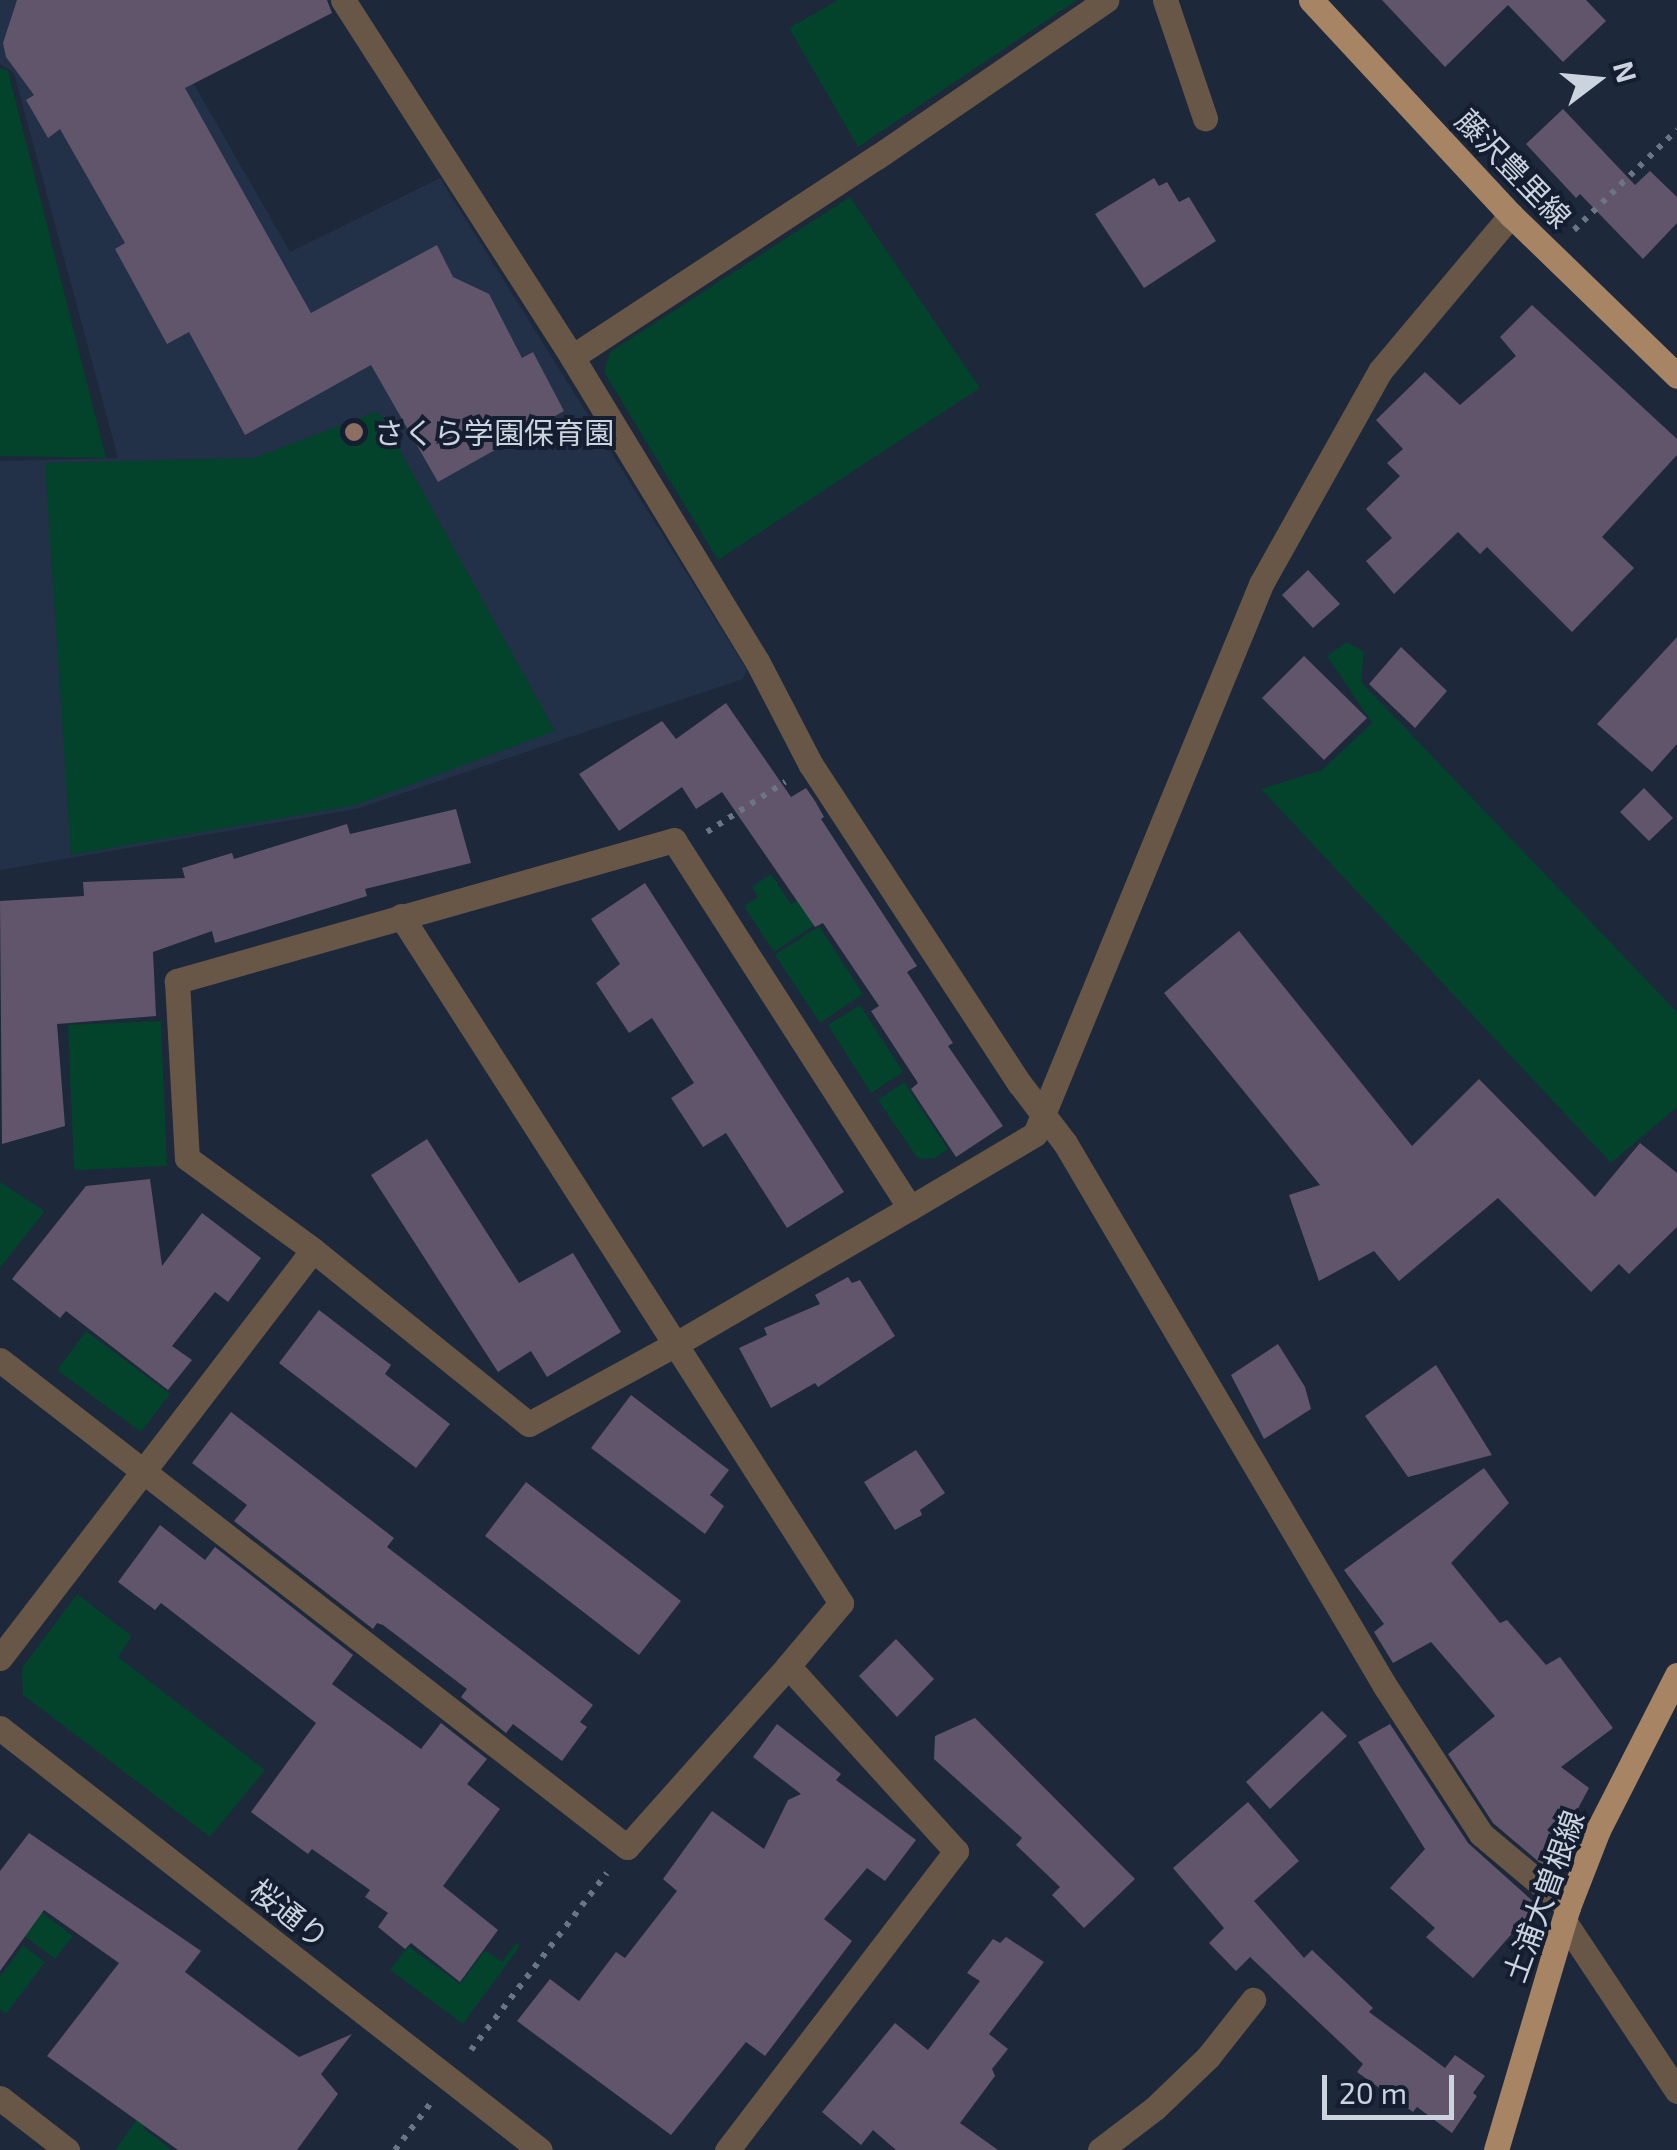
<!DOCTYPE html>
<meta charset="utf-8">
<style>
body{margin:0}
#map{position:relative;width:1677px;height:2150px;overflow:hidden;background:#1d283a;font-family:"Exo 2","Noto Sans JP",sans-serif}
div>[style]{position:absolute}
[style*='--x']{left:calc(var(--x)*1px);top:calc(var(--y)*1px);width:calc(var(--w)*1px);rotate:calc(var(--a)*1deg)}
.built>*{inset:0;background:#223048}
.green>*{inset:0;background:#03422b}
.building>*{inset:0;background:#61556b}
.path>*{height:6px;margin-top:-3px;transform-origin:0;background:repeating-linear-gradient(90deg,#6c7585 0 5px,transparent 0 13px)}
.minor>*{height:25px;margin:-12.5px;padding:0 12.5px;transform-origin:12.5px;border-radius:12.5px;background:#685747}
.major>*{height:25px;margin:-12.5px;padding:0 12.5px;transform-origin:12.5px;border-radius:12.5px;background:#a78464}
.dots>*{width:28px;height:28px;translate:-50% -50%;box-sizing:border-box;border:5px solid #141e30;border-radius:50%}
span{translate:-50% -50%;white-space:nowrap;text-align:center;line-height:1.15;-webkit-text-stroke:8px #141e30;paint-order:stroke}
.street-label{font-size:30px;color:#cbd3df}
.poi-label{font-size:30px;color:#cbd3df}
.left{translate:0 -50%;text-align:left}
.north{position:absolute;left:1547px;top:30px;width:100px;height:100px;-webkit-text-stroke:8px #141e30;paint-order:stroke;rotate:74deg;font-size:28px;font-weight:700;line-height:40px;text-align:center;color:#cbd3df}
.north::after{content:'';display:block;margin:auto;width:35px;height:45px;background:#cbd3df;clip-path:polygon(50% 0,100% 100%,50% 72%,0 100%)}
.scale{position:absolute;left:1322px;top:2075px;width:132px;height:45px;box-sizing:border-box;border:5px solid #cbd3df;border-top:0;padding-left:12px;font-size:30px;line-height:35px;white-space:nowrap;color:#cbd3df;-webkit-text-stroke:8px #141e30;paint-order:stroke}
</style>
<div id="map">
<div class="built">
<div style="clip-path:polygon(0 0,174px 0,183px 65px,290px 252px,440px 178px,747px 670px,743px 679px,356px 809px,0 870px,0 461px,118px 458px,14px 73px,0 64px)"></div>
</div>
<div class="green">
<div style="clip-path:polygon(838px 0,1077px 0,858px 147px,789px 28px)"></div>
<div style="clip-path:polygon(0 68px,8px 71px,106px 458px,0 456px)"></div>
<div style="clip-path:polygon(850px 197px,980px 388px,718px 560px,604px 372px,610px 352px)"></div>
<div style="clip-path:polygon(378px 411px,555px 731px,356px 805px,71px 855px,45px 463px,254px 458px)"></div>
<div style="clip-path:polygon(1347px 642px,1364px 652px,1361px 682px,1677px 1012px,1677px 1107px,1611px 1163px,1261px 789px,1322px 770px,1372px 723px,1327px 656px)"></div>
<div style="clip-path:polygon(771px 874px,791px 904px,799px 900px,822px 920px,774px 952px,744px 906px,758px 897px,752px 887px)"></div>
<div style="clip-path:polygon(819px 926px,863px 994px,820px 1023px,775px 955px)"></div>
<div style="clip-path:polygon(860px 1005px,903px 1072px,871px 1093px,828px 1025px)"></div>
<div style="clip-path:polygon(161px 1021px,167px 1166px,74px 1170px,68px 1025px)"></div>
<div style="clip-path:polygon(904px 1082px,948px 1149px,935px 1158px,918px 1159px,878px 1100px)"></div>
<div style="clip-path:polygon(0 1182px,45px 1211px,0 1268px)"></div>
<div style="clip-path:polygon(86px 1331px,170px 1394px,141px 1432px,57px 1370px)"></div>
<div style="clip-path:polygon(77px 1594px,132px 1636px,118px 1657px,265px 1770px,210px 1837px,23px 1695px,22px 1668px)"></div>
<div style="clip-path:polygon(0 1875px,14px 1891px,73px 1936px,55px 1959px,0 1918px)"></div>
<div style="clip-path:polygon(516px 1943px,520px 1946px,463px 2024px,390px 1970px,408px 1946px,460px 1984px,485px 1950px,502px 1962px)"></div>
<div style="clip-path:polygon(23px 1945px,45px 1962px,6px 2014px,0 2009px,0 1977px)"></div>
<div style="clip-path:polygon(140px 2115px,148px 2121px,143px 2128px,172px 2150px,115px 2150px)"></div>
</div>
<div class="building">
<div style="clip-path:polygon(17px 0,327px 0,332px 13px,185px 88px,311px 313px,437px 245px,453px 277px,489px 294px,522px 358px,533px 352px,564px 411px,438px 482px,371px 365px,245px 435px,189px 332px,167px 344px,115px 249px,125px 243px,60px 129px,48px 138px,26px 100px,34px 95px,6px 57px,3px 43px)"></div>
<div style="clip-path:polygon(1382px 0,1586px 0,1606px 21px,1563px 62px,1508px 5px,1445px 67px)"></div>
<div style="clip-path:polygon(1563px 109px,1635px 185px,1650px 171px,1677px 197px,1677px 223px,1643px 259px,1580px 194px,1576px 198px,1526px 144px)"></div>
<div style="clip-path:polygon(1154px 178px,1159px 186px,1167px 182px,1179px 202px,1189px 197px,1216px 241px,1144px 288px,1095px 214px)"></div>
<div style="clip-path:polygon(1532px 305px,1677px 439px,1677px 455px,1602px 537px,1634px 568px,1572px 632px,1487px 547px,1480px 554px,1458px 532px,1394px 594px,1366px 561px,1392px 538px,1366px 509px,1400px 476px,1387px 463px,1403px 449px,1376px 420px,1425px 372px,1460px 405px,1516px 356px,1500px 337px)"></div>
<div style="clip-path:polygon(1308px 570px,1340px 604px,1313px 628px,1282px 595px)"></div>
<div style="clip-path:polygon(1677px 637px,1677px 744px,1652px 772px,1597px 724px)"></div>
<div style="clip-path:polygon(1401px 647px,1447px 691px,1415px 728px,1369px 684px)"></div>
<div style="clip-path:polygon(1304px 656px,1367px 718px,1324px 760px,1262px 698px)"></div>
<div style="clip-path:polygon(726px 703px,791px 797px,806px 788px,815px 801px,824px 817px,821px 819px,917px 966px,907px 972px,953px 1043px,948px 1046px,1003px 1126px,956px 1157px,911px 1089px,918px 1083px,871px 1011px,879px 1006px,823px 923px,815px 927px,722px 792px,696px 809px,682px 787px,619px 831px,579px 774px,662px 721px,676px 739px)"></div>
<div style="clip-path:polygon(1644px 788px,1673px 818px,1649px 841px,1620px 812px)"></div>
<div style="clip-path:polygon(456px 809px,471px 863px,365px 889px,367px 896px,215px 943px,212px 931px,153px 952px,156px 1016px,57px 1024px,65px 1126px,2px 1144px,0 901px,84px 896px,83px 882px,185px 878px,182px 868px,232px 853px,234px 859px,347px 824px,350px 834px)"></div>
<div style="clip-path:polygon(645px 883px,844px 1192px,787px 1228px,726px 1133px,703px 1147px,671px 1098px,694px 1083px,652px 1018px,629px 1033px,596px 983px,620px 964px,591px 919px)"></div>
<div style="clip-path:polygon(1239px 931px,1412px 1146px,1479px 1079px,1595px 1197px,1640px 1143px,1677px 1173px,1677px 1227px,1629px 1274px,1619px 1264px,1591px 1292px,1498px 1198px,1399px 1281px,1374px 1251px,1319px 1281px,1289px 1195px,1320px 1185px,1164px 993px)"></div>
<div style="clip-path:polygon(427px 1139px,519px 1283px,573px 1253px,621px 1332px,547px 1377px,531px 1351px,498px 1372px,371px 1175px)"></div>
<div style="clip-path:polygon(150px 1179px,162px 1266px,202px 1213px,261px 1258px,228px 1302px,215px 1292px,172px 1346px,192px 1360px,168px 1390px,66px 1311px,60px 1318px,12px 1279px,86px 1186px)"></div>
<div style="clip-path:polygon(848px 1277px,852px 1283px,860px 1280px,895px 1336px,818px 1387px,815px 1383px,771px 1408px,739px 1348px,767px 1335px,764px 1328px,820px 1304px,815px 1295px)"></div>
<div style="clip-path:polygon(319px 1310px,391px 1365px,385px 1374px,450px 1424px,416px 1468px,279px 1363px)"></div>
<div style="clip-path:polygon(1278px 1344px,1305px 1387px,1311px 1409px,1264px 1439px,1231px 1375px)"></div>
<div style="clip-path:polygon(1436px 1365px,1492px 1455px,1408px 1477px,1365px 1416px)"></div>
<div style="clip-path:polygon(631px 1395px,729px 1470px,710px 1495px,724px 1506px,705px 1534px,591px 1448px)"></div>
<div style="clip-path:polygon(231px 1412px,394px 1538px,387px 1547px,593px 1705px,580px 1722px,587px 1727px,562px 1761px,513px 1724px,506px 1733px,461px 1697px,467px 1689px,383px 1625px,377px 1623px,373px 1629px,234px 1521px,247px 1505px,192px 1463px)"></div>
<div style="clip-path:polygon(916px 1450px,945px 1493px,920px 1510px,922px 1515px,895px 1530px,864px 1482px)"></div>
<div style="clip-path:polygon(1484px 1468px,1509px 1503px,1451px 1563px,1500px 1623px,1507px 1620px,1546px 1665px,1560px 1657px,1613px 1728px,1561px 1767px,1589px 1788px,1546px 1868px,1493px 1823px,1448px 1754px,1495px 1716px,1431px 1642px,1393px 1663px,1374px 1632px,1384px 1624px,1344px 1570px)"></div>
<div style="clip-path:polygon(526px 1482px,681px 1601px,639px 1655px,485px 1536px)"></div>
<div style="clip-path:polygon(160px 1525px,205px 1560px,215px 1547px,353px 1655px,332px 1684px,421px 1749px,441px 1723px,487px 1759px,467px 1784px,500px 1809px,443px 1886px,498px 1930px,460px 1982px,411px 1943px,405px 1949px,378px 1927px,388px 1913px,365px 1897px,370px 1890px,312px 1849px,308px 1854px,251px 1812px,316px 1723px,161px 1603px,155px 1610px,118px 1582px)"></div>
<div style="clip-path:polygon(896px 1639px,934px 1679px,897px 1717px,859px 1676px)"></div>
<div style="clip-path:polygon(1322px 1711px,1347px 1736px,1270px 1809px,1246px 1782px)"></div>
<div style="clip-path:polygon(975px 1718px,1135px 1879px,1084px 1928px,1052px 1895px,1060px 1887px,1016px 1845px,1022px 1838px,934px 1759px,935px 1736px)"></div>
<div style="clip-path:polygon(777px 1724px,841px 1774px,836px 1780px,916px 1840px,885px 1881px,867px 1868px,824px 1919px,852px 1941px,765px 2056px,746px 2042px,671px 2135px,517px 2021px,550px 1979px,579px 2001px,616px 1952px,625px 1958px,677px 1891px,663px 1879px,712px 1811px,764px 1849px,788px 1800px,801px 1794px,753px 1757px)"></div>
<div style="clip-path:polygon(1390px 1724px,1468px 1843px,1537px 1905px,1473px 1978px,1426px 1937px,1435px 1928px,1390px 1888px,1425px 1849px,1358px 1742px)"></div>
<div style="clip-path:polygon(1248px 1802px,1299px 1861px,1254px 1901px,1304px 1958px,1312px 1950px,1373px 2008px,1369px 2012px,1445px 2068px,1455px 2055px,1485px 2076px,1473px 2093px,1477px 2096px,1452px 2133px,1417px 2107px,1413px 2112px,1357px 2072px,1363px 2064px,1250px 1957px,1236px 1971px,1209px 1943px,1224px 1928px,1173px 1868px)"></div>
<div style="clip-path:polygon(29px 1833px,201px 1951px,185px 1972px,299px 2057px,352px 2034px,321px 2074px,338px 2094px,297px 2150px,178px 2150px,47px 2056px,119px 1963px,44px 1910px,0 1971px,0 1871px)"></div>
<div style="clip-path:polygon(1006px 1937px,1044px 1962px,989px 2034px,1008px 2049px,992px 2069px,995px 2076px,960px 2123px,998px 2150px,896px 2150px,873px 2130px,861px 2145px,822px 2112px,895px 2023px,928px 2050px,980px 1981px,967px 1973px,993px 1939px,1000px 1943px)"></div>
</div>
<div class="path">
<div style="--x:1574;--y:230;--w:144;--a:-44.2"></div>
<div style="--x:707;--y:832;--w:93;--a:-32.7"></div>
<div style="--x:471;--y:2050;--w:223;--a:-52.5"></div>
<div style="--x:395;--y:2150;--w:58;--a:-52.7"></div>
</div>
<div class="minor">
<div style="--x:343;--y:0;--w:424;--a:57.3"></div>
<div style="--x:572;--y:357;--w:356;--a:58.7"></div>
<div style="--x:757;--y:661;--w:117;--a:62.6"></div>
<div style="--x:811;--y:765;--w:381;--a:56.8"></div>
<div style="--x:1020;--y:1084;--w:74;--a:52.7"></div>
<div style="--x:1065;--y:1143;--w:630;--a:59.49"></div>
<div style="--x:1385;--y:1686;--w:176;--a:57"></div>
<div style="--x:1481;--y:1834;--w:114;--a:40"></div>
<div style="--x:1165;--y:0;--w:125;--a:71.3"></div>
<div style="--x:572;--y:357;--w:365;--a:-33.3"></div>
<div style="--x:877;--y:157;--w:278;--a:-34.4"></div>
<div style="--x:401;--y:916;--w:816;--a:57.36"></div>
<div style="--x:841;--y:1603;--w:82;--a:130.1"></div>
<div style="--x:788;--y:1666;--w:250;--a:47.8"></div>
<div style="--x:956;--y:1851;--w:377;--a:127.4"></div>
<div style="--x:910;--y:1208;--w:437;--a:-122.7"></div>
<div style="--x:674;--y:840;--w:517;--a:164.16"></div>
<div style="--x:177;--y:981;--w:177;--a:86.8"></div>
<div style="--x:187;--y:1158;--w:156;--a:36.1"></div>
<div style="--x:313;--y:1250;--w:277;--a:38.9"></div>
<div style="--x:529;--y:1424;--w:167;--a:-28.6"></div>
<div style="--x:676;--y:1344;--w:271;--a:-30.2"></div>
<div style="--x:910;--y:1208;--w:145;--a:-30.6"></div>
<div style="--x:1035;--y:1134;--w:595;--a:-67.66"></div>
<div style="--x:1261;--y:584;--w:244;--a:-60.8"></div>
<div style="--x:1380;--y:371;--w:204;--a:-50"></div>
<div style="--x:0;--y:1360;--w:794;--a:37.84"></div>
<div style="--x:627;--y:1847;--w:242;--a:-48.3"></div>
<div style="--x:0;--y:1658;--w:514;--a:-52.51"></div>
<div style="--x:0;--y:1728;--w:685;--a:38.01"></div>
<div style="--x:1564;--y:1921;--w:204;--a:56.4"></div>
<div style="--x:0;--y:2098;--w:85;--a:37.8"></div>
<div style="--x:1100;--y:2150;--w:69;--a:-37.4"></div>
<div style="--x:1155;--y:2108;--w:74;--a:-43.9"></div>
<div style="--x:1208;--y:2057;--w:73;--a:-51.7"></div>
</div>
<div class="major">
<div style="--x:1311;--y:0;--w:294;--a:47.1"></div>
<div style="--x:1511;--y:215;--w:231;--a:44.1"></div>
<div style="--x:1496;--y:2150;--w:253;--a:-73.5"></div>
<div style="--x:1568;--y:1907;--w:83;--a:-68.7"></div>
<div style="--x:1598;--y:1830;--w:174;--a:-63"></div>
</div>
<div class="dots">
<div style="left:354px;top:432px;background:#8d6e63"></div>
</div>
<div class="street-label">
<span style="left:1514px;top:168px;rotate:46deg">藤沢豊里線</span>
<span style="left:1543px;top:1896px;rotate:-70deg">土浦大曽根線</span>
<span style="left:290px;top:1913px;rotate:38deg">桜通り</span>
</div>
<div class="poi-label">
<span class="left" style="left:374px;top:432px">さくら学園保育園</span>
</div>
<div class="north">N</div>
<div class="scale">20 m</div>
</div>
